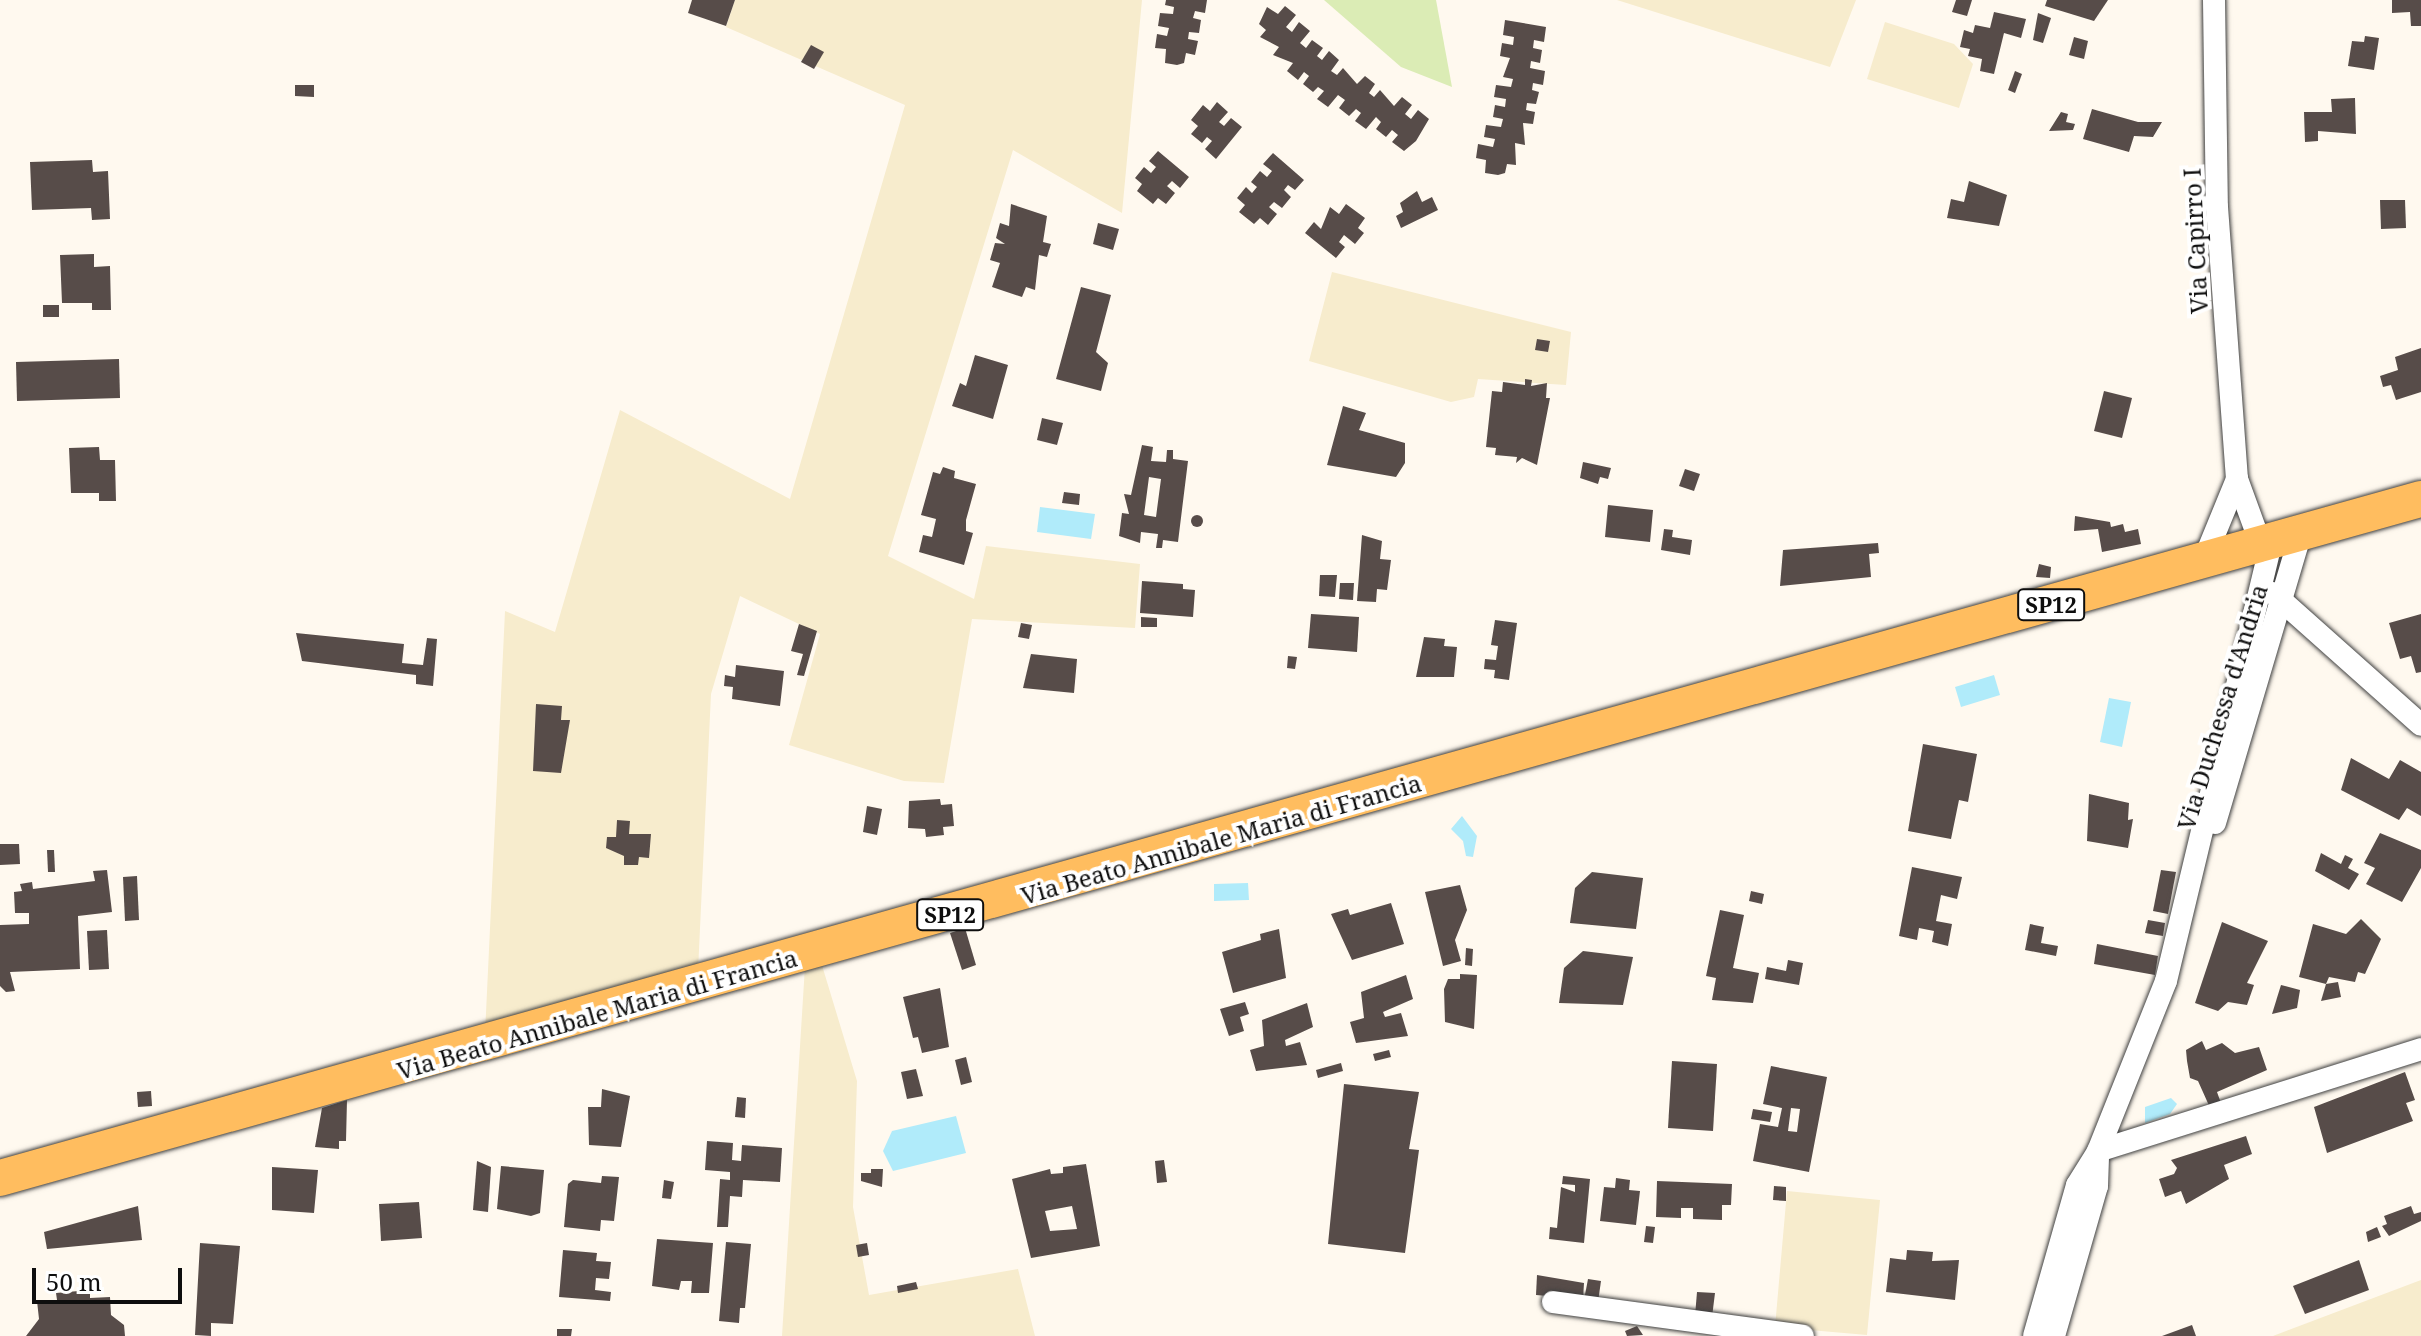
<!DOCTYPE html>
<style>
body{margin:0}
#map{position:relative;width:2421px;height:1336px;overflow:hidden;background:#fff9ef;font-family:"Noto Serif",serif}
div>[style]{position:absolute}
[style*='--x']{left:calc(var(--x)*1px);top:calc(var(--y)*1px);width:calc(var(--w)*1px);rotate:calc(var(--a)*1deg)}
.farmland>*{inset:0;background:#f7eccd}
.green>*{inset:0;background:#dbecb5}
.water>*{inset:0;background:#b0ebfa}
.building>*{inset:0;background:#574c49}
.round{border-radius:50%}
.roads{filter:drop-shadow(0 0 2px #414141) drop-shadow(0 0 2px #414141)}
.street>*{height:22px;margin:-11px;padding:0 11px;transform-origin:11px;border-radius:11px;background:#fff}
.primary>*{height:36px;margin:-18px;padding:0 18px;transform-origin:18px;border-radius:18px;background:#ffbd5f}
span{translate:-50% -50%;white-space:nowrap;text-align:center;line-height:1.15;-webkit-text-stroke:8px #fff;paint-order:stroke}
.shield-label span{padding:2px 6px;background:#fff;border:2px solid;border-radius:6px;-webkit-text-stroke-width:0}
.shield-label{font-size:22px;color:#0e0e0e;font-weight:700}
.street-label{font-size:24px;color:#0e0e0e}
.scale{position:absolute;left:32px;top:1268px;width:150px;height:36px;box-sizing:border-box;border:4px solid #0e0e0e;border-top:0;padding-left:10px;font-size:24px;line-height:28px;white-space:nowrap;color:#0e0e0e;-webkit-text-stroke:6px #fff;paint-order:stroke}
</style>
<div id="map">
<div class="farmland">
<div style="clip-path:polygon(735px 0,1142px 0,1122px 213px,1013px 150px,888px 556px,974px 599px,986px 546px,1140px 564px,1135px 628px,972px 619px,944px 783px,904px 781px,789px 745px,820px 634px,740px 596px,711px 694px,698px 971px,485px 1034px,505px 611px,555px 632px,620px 410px,790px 499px,905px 105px,726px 27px)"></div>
<div style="clip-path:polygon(1617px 0,1856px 0,1830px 67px)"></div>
<div style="clip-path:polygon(1885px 22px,1954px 44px,1973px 64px,1959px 108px,1867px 79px)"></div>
<div style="clip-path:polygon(1332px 272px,1571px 332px,1566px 385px,1478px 379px,1474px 397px,1451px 402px,1309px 361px)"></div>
<div style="clip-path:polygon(821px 962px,857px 1081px,853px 1207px,869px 1295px,1018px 1269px,1035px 1336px,782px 1336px,805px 966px)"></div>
<div style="clip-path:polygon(1787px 1191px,1880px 1200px,1867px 1335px,1775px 1327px)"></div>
<div style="clip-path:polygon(2421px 1280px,2421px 1336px,2273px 1336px)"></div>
</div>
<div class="green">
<div style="clip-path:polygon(1324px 0,1436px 0,1452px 87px,1401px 67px)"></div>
</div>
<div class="water">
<div style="clip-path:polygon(1040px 507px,1095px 514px,1091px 539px,1037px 532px)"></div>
<div style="clip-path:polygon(1994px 675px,2000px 695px,1961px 707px,1955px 687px)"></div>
<div style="clip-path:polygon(2109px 698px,2131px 702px,2122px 747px,2100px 742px)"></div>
<div style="clip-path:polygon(1462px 816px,1477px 836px,1473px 857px,1466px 856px,1463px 841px,1451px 829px)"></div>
<div style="clip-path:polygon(1248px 883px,1249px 900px,1214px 901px,1214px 884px)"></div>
<div style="clip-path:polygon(2171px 1098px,2177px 1104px,2170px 1114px,2145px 1123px,2145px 1107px)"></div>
<div style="clip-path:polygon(956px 1116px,966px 1153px,893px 1171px,883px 1151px,892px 1131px)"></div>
</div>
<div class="building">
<div style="clip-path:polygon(692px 0,735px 0,726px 26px,688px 13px)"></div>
<div style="clip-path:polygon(1166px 0,1207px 0,1205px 13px,1195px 11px,1193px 18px,1201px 20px,1199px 33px,1189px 32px,1188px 39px,1198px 41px,1195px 55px,1186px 53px,1184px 63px,1177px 65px,1165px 63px,1166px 49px,1155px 48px,1157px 34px,1167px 36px,1169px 28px,1158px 26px,1160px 13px,1173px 14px,1174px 7px,1165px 5px)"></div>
<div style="clip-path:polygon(1956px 0,1972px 0,1967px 16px,1952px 12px)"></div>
<div style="clip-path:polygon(2047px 0,2108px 0,2094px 21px,2045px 6px)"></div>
<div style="clip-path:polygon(2392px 0,2421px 0,2421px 26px,2411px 26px,2410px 12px,2392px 13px)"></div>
<div style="clip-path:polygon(1285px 6px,1296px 15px,1286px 27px,1292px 32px,1299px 22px,1310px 31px,1300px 43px,1306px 48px,1312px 40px,1323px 48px,1317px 56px,1322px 60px,1329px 51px,1339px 60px,1331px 71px,1337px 75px,1343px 68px,1357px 84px,1365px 76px,1375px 84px,1369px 93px,1374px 97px,1380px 90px,1394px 106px,1402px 97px,1412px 105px,1405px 114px,1411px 119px,1418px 110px,1429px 119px,1416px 141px,1404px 151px,1392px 142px,1398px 135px,1392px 130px,1386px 137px,1376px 129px,1381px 122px,1376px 117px,1366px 129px,1355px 121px,1361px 113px,1356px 109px,1349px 116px,1339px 108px,1345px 100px,1338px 95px,1328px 107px,1317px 99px,1324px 91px,1318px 87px,1313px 92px,1303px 84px,1309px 76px,1304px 72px,1298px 80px,1287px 71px,1293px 63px,1273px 55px,1279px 47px,1260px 37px,1266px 30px,1259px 24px,1267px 7px,1278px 14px)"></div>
<div style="clip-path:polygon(1994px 12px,2026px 19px,2021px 38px,2004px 33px,1994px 74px,1980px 71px,1982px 59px,1968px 56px,1970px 49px,1960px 47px,1964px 30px,1973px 33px,1975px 25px,1990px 28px)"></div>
<div style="clip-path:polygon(2038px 13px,2051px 18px,2043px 43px,2033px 40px)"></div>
<div style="clip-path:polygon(1505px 20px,1546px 27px,1544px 42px,1534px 40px,1533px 48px,1542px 50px,1540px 63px,1531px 61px,1530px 68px,1545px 71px,1543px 85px,1533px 83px,1532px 90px,1539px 92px,1536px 104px,1527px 103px,1526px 110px,1535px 112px,1533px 124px,1523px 123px,1525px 145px,1515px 143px,1516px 165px,1507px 164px,1505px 173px,1498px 175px,1485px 173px,1486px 160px,1476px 158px,1478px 144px,1493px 147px,1495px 139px,1484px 137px,1486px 125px,1501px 127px,1503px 119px,1493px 117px,1495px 105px,1505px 107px,1506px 99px,1494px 97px,1496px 85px,1511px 87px,1513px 79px,1503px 77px,1510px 58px,1500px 56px,1502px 43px,1513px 45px,1514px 37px,1503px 35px)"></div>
<div style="clip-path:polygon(2365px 36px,2379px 38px,2374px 70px,2348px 66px,2352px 41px,2364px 42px)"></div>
<div style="clip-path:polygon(2074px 37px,2088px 41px,2084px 59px,2069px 55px)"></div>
<div style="clip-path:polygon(811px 45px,824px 52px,814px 69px,801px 62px)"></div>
<div style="clip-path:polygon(2015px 71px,2022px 74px,2015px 93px,2008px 90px)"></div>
<div style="clip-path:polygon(295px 85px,314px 85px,314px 97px,295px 96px)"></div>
<div style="clip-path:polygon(2355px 98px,2356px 134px,2318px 131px,2318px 141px,2305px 142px,2304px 112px,2332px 112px,2331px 99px)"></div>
<div style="clip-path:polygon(1217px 102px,1228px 112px,1219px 122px,1224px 126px,1231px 118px,1242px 127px,1216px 159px,1205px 149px,1212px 141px,1207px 137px,1202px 143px,1191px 134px,1198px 126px,1191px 120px,1203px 105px,1210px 111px)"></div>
<div style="clip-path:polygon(2092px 109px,2138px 122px,2162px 122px,2153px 137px,2134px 136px,2129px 152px,2083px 139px)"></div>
<div style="clip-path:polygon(2061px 112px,2068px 114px,2066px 122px,2075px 124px,2073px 130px,2049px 131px)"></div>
<div style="clip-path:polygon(1158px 151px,1189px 177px,1180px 188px,1172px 181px,1167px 186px,1175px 193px,1166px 204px,1158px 198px,1153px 204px,1137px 191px,1142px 184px,1135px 178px,1144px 167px,1151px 173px,1156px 167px,1149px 161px)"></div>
<div style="clip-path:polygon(1273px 153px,1304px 180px,1295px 190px,1288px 185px,1284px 190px,1291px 197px,1282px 208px,1274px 202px,1269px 207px,1277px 214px,1268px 225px,1260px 218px,1254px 224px,1239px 212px,1245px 205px,1237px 198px,1246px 187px,1252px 193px,1257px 187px,1251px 182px,1260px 171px,1267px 177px,1272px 171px,1263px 164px)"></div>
<div style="clip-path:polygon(92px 160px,93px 172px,108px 171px,110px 219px,92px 220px,91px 208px,32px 210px,30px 162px)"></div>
<div style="clip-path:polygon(1969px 181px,2007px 195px,1999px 226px,1947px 218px,1951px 199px,1964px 202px)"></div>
<div style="clip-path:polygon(1417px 191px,1422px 202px,1432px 197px,1438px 210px,1401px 228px,1396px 216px,1403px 212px,1400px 203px)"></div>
<div style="clip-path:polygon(2380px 200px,2405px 200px,2406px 228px,2381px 229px)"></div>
<div style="clip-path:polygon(1011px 204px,1047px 216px,1043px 242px,1051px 244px,1047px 257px,1039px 255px,1035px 290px,1026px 287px,1022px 297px,992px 287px,1000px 263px,990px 260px,995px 243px,1005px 244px,996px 238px,1000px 223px,1009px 226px)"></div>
<div style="clip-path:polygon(1346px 204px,1365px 218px,1358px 228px,1364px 233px,1355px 244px,1344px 235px,1339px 242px,1345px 247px,1336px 258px,1305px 233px,1314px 222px,1321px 229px,1330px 207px,1339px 214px)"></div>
<div style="clip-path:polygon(1098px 223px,1119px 229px,1113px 250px,1093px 244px)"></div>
<div style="clip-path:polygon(94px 254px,94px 267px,110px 266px,111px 310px,92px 310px,92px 303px,62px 303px,60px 255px)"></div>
<div style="clip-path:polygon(1081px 287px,1111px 295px,1096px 352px,1108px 363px,1101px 391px,1056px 379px)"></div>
<div style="clip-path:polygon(43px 305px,59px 305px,59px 317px,43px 317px)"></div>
<div style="clip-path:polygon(1537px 339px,1550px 341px,1548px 352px,1535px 350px)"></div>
<div style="clip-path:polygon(2421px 348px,2421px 392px,2396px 400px,2391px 385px,2383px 387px,2380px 376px,2398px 370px,2395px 357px)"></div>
<div style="clip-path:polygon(975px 355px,1008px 365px,993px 419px,952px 406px,960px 383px,966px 386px)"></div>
<div style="clip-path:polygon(119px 359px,120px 398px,17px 401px,16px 362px)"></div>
<div style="clip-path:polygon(1525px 379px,1532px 380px,1531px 386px,1547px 383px,1546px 398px,1550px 398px,1537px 465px,1522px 458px,1516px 463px,1517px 457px,1495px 455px,1496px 448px,1486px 447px,1492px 391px,1502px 392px,1503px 382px,1525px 385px)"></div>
<div style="clip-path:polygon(2104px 391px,2132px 398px,2122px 438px,2094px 431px)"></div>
<div style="clip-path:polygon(1343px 406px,1366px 413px,1359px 430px,1405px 443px,1405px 463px,1396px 477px,1327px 465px)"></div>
<div style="clip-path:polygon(1042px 418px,1063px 423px,1057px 445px,1037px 440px)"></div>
<div style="clip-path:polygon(evenodd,1142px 445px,1153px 447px,1151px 461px,1166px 462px,1167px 450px,1173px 450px,1173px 459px,1188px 461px,1178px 542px,1163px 540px,1162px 548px,1156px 548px,1158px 534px,1141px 532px,1140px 543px,1119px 536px,1122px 513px,1129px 514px,1124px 494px,1131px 495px,1142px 445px,1149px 477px,1161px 479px,1156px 517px,1144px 515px,1149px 477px)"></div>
<div style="clip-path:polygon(99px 447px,100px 460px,115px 460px,116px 501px,99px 501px,99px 493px,71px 493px,69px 448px)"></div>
<div style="clip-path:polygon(1583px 462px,1611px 468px,1608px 479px,1600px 477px,1598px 484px,1580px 478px)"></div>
<div style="clip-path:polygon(943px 467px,955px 471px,954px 478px,976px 484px,966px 520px,966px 531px,973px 533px,964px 565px,919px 552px,923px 535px,932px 537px,936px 519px,921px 515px,933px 472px,940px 474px)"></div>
<div style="clip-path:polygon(1685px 469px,1700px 474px,1694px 491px,1679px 486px)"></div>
<div style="clip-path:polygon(1064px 492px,1080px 494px,1079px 505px,1062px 503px)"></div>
<div style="clip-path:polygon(1608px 505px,1653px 510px,1650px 542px,1605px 537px)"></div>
<div class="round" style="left:1191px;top:515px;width:12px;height:12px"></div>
<div style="clip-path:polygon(2075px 516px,2110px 522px,2111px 527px,2123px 524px,2125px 532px,2138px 529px,2141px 544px,2102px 552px,2098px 529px,2074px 531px)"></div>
<div style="clip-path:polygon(1664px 529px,1673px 530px,1672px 537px,1692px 540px,1690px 555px,1661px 550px)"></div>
<div style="clip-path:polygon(1362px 535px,1382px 541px,1380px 559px,1391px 560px,1387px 590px,1377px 589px,1376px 602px,1357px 601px)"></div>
<div style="clip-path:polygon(1878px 543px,1879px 553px,1869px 554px,1871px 577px,1780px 586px,1783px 550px)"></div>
<div style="clip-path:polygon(2039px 564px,2051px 567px,2050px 578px,2036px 577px)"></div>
<div style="clip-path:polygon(1320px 575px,1337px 575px,1335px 597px,1319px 596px)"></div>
<div style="clip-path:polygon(1142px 581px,1183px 584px,1183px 589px,1195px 590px,1193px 617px,1140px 613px)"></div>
<div style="clip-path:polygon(1340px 583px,1354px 583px,1353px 600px,1339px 599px)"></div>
<div style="clip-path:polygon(1311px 614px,1359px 617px,1357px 652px,1308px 648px)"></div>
<div style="clip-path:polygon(2421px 614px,2421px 672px,2416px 673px,2411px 656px,2400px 659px,2389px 623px)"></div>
<div style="clip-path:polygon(1141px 617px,1157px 618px,1157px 627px,1141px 627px)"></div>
<div style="clip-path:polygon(1495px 620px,1517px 623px,1509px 680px,1494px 678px,1495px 670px,1484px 669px,1485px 659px,1496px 660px,1498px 646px,1491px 645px)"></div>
<div style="clip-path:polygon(1021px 623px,1032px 625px,1029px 639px,1018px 637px)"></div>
<div style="clip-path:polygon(799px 624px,817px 631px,804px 676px,797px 675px,803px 654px,791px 651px)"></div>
<div style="clip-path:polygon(296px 633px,404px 644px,402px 663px,423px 665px,427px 638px,437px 639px,433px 686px,416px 684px,416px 675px,302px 661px)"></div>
<div style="clip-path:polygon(1424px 637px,1445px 639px,1444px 646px,1457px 647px,1454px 677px,1416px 677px)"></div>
<div style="clip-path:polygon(1031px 654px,1077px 659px,1074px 693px,1023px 688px)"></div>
<div style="clip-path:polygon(1288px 656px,1297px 657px,1295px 669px,1287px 668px)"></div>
<div style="clip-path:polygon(736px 665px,784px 671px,780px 706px,732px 699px,733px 687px,724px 686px,725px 675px,735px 677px)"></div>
<div style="clip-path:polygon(536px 704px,562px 706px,561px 720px,570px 720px,561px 773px,533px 771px)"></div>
<div style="clip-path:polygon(1923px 744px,1977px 754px,1968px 802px,1959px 800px,1951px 839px,1908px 831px)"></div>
<div style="clip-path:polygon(2351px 758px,2389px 779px,2400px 760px,2421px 772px,2421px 816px,2407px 808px,2399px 820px,2341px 790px)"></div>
<div style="clip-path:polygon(2089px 794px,2129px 803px,2128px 820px,2133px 819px,2128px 848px,2087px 841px)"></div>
<div style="clip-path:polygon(940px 799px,941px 805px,952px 804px,954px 826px,943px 827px,944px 835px,926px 837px,925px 829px,908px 828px,909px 801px)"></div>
<div style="clip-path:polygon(867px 806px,882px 809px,877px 835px,863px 832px)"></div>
<div style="clip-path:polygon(617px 820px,630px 821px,629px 834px,651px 834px,649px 858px,639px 857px,638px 865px,624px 865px,624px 856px,606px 848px,607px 837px,616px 837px)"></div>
<div style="clip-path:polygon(2380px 833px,2421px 850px,2421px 868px,2402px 902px,2366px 884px,2375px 868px,2364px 863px)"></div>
<div style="clip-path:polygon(0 844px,19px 844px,20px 864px,0 865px)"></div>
<div style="clip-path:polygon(47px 850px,54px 850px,55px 872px,48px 872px)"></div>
<div style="clip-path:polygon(2321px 853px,2341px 864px,2345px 855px,2353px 859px,2348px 868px,2359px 874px,2349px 890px,2315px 871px)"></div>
<div style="clip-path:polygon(1912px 867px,1962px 877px,1957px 899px,1941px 895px,1936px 921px,1952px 924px,1948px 946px,1932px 942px,1934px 931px,1919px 928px,1917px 940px,1899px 936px)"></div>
<div style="clip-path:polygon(107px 870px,112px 912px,78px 916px,80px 969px,10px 972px,15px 991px,6px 992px,0 986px,0 925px,29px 924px,29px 913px,15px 913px,14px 892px,22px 891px,20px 884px,32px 882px,33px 889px,95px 881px,93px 871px)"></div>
<div style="clip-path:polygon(2161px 870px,2176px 872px,2168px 914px,2153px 911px)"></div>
<div style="clip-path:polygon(1592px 872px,1643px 878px,1636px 929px,1570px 923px,1575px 888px)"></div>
<div style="clip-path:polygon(137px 876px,139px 920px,125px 921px,123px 877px)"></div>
<div style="clip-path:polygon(1460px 885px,1467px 910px,1455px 940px,1461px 961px,1443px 966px,1425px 892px)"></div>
<div style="clip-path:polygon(1751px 891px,1764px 894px,1762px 904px,1749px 901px)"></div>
<div style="clip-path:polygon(1391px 903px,1404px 944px,1352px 960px,1331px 914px,1348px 909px,1350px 915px)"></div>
<div style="clip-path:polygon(1720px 910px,1744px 915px,1733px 968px,1759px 973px,1753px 1003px,1712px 1000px,1716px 978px,1706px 976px)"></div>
<div style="clip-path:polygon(2361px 919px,2381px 939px,2365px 974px,2358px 972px,2355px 982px,2329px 977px,2326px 984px,2299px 977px,2313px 924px,2346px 934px)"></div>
<div style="clip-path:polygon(2148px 920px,2165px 923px,2163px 936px,2145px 933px)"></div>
<div style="clip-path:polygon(2222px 922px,2268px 941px,2247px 983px,2254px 985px,2247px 1005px,2228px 1002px,2218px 1011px,2195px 1003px)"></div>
<div style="clip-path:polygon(2030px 924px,2044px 927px,2041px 943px,2058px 946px,2056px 956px,2025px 950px)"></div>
<div style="clip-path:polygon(965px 928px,976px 965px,962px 970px,950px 933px)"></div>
<div style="clip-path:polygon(1279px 929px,1286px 978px,1233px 993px,1222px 952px,1261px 940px,1260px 934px)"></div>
<div style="clip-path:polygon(107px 930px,109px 969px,89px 970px,87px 931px)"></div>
<div style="clip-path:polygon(2097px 944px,2158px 956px,2155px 975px,2094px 964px)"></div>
<div style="clip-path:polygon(1466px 948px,1473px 949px,1472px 966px,1465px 965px)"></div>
<div style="clip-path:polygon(1583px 951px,1633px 957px,1623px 1005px,1559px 1003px,1564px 968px)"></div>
<div style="clip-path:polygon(1788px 960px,1803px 963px,1799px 985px,1765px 979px,1767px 967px,1786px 971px)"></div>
<div style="clip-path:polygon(1460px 974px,1477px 975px,1474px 1029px,1445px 1022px,1444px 989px,1448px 979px,1460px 979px)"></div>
<div style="clip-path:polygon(1406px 975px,1413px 999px,1383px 1012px,1385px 1017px,1401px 1013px,1408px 1036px,1356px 1043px,1350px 1022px,1364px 1018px,1361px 992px)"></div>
<div style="clip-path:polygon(2338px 982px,2341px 997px,2321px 1001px,2326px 984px)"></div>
<div style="clip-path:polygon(2281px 985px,2300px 990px,2297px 1008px,2272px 1014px)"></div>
<div style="clip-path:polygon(940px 988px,949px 1047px,922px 1053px,918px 1037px,913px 1038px,903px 997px)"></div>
<div style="clip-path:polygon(1245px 1002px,1249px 1014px,1240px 1017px,1244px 1031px,1229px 1036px,1220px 1009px)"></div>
<div style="clip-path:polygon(1307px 1003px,1313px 1027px,1285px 1040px,1286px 1046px,1300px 1042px,1307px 1065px,1256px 1071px,1250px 1050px,1264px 1046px,1262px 1020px)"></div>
<div style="clip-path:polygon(2202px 1041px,2206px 1050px,2222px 1043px,2235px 1053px,2259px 1047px,2267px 1070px,2217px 1092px,2222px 1106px,2211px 1110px,2198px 1081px,2190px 1078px,2187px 1061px,2186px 1050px)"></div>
<div style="clip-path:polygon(1389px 1050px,1391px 1057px,1375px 1061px,1373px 1054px)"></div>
<div style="clip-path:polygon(966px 1057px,972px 1082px,961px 1085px,955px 1060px)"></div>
<div style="clip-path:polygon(1672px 1061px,1717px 1064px,1713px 1131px,1668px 1128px)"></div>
<div style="clip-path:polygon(1341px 1063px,1343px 1071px,1318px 1078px,1316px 1070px)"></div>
<div style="clip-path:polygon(evenodd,1771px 1066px,1827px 1077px,1809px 1172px,1753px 1161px,1760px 1124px,1778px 1127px,1782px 1108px,1763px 1104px,1771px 1066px,1791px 1108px,1800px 1109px,1797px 1132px,1788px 1131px,1791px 1108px)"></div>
<div style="clip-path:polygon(916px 1069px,923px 1096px,907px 1099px,901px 1072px)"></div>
<div style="clip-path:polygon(2405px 1072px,2415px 1100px,2406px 1103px,2413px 1121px,2327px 1153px,2314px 1107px)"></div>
<div style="clip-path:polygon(1344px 1084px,1419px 1092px,1409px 1149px,1419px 1150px,1405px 1253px,1328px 1244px)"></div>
<div style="clip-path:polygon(602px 1089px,630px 1096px,621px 1147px,589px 1145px,588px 1107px,601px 1107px)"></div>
<div style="clip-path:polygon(151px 1091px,152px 1106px,138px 1107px,137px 1092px)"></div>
<div style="clip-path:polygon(737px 1097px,746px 1098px,745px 1118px,735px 1117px)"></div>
<div style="clip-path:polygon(347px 1100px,346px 1141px,339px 1141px,339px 1149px,315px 1147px,322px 1108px)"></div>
<div style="clip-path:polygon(1753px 1109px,1772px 1112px,1770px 1122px,1751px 1119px)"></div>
<div style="clip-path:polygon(2246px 1136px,2252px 1154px,2224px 1165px,2229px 1179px,2186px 1204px,2181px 1191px,2165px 1197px,2159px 1179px,2174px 1174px,2177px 1168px,2171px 1160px)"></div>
<div style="clip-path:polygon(707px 1141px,733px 1143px,732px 1160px,741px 1161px,742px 1145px,782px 1148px,780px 1182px,743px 1180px,742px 1197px,730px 1196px,728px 1227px,717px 1227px,720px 1179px,730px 1180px,730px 1172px,705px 1170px)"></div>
<div style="clip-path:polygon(1164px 1160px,1167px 1182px,1157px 1183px,1155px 1161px)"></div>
<div style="clip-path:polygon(477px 1161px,491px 1167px,488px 1212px,473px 1210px)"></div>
<div style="clip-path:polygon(evenodd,1086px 1164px,1100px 1246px,1031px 1258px,1012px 1179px,1050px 1169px,1051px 1174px,1063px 1173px,1063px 1167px,1086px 1164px,1072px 1206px,1077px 1229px,1050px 1231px,1045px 1211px,1072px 1206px)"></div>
<div style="clip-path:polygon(501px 1166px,544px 1170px,540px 1213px,531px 1216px,497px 1209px)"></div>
<div style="clip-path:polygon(272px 1167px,318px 1170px,314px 1213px,272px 1210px)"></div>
<div style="clip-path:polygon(871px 1169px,883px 1169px,882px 1187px,861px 1181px,861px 1173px,871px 1173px)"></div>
<div style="clip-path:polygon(602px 1176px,619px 1177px,614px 1221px,601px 1220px,600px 1231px,564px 1227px,568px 1184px,573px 1180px,601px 1183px)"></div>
<div style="clip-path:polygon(1563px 1176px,1590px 1179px,1584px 1243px,1549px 1239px,1550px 1227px,1557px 1228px,1561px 1187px,1575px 1192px,1575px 1185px,1562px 1184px)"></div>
<div style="clip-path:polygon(1616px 1178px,1630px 1180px,1629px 1190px,1640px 1191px,1636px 1225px,1600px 1221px,1604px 1187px,1615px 1188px)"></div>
<div style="clip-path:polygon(664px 1180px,674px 1182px,671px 1199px,662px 1198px)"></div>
<div style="clip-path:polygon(1657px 1181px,1732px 1184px,1731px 1205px,1722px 1205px,1722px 1220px,1693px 1219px,1693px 1208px,1681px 1208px,1681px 1218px,1656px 1217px)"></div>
<div style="clip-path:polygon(1774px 1186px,1786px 1187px,1786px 1201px,1773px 1200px)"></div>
<div style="clip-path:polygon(419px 1202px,422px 1238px,381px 1241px,379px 1204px)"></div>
<div style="clip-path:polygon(138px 1206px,142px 1240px,47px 1249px,44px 1232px)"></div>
<div style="clip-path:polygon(2411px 1206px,2414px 1214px,2421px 1212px,2421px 1221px,2389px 1236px,2382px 1226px,2387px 1224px,2384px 1216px)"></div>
<div style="clip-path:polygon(1646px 1226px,1655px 1227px,1653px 1243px,1644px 1242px)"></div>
<div style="clip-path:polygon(2377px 1227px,2381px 1237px,2368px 1242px,2366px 1232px)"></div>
<div style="clip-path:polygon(657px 1239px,713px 1243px,709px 1293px,691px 1293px,692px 1281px,681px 1281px,679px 1290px,652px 1286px)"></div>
<div style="clip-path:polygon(726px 1242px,751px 1244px,745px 1308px,740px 1308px,739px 1323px,719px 1321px)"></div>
<div style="clip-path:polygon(200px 1243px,240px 1246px,233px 1324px,211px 1323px,211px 1336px,195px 1335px)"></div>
<div style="clip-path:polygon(867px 1243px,869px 1255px,858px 1257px,856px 1245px)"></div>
<div style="clip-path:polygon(563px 1250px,597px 1253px,596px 1261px,611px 1262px,609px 1279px,596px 1278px,595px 1290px,611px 1292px,610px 1301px,559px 1297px)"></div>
<div style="clip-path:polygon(1907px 1250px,1933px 1252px,1932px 1261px,1959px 1260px,1955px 1300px,1886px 1292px,1890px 1258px,1906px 1260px)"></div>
<div style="clip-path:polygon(2359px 1260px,2369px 1290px,2305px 1314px,2293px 1286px)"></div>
<div style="clip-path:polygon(1537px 1275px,1584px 1283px,1583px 1299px,1536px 1295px)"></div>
<div style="clip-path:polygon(1588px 1279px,1601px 1281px,1598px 1302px,1584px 1300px)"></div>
<div style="clip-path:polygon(916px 1282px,918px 1289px,898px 1293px,897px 1286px)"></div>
<div style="clip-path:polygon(90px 1290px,90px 1298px,110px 1297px,111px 1315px,124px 1325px,125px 1336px,26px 1336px,39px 1319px,37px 1301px,57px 1300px,56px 1293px)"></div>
<div style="clip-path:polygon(1697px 1292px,1715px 1293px,1712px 1317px,1695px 1316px)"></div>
<div style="clip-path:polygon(2192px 1325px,2196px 1336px,2162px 1336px)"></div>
<div style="clip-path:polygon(1637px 1326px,1643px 1335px,1627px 1336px,1625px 1331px)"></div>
<div style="clip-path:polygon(557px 1329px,572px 1329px,571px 1336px,557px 1336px)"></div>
</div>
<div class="roads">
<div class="street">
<div style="--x:2214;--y:0;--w:207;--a:89.2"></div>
<div style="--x:2217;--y:207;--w:273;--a:85.8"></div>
<div style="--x:2237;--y:479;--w:70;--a:70"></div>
<div style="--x:2203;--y:562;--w:90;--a:-67.7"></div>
<div style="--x:2273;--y:593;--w:198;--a:41.7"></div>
<div style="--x:2215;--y:823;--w:302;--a:-73.5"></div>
<div style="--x:2098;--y:1151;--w:339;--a:-17.5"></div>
<div style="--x:1553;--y:1302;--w:252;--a:7.7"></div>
<div style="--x:2034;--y:1336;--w:157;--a:-74.1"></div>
<div style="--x:2077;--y:1185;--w:40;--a:-58"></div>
<div style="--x:2098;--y:1151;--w:183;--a:-68.2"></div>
<div style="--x:2166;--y:981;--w:453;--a:-76.5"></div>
<div style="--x:2054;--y:1336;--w:156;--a:-74"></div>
<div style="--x:2097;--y:1186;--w:34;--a:-88"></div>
</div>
<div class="primary">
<div style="--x:0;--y:1178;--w:2514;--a:-15.67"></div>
</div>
</div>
<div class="shield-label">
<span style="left:2051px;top:605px">SP12</span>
<span style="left:950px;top:915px">SP12</span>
</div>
<div class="street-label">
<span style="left:2195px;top:241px;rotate:-93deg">Via Capirro I</span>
<span style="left:2222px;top:707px;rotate:-73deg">Via Duchessa d'Andria</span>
<span style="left:1221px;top:839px;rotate:-16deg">Via Beato Annibale Maria di Francia</span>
<span style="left:597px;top:1014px;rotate:-16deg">Via Beato Annibale Maria di Francia</span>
</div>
<div class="scale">50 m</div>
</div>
